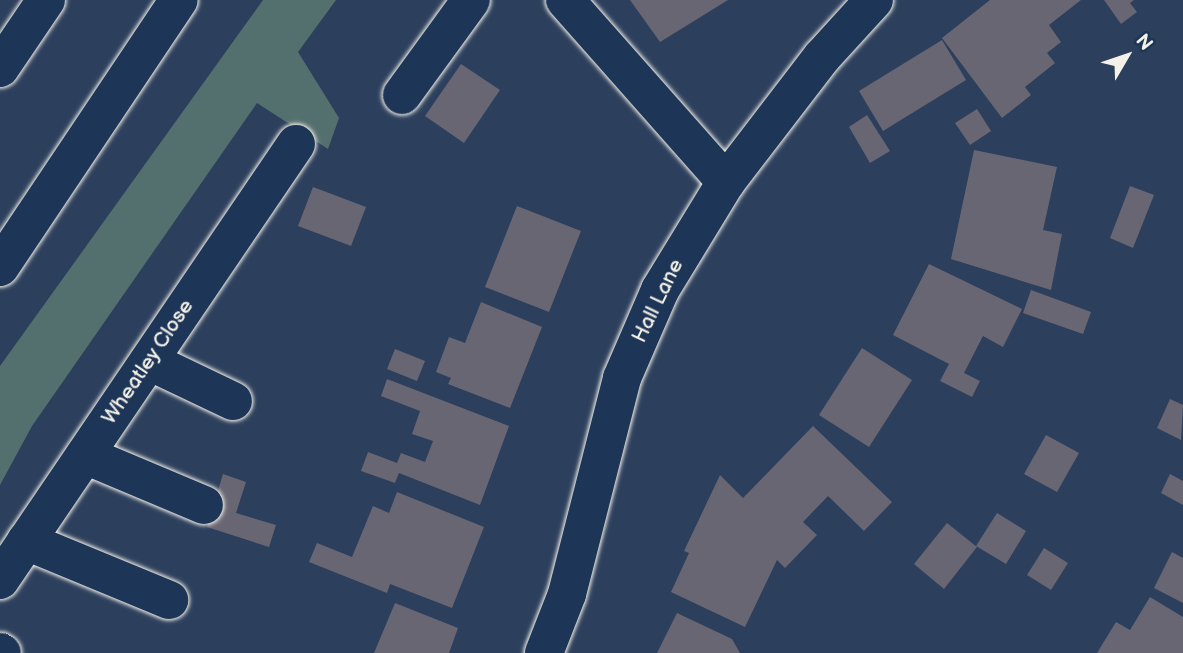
<!DOCTYPE html>
<style>
body{margin:0}
#map{position:relative;width:1183px;height:653px;overflow:hidden;background:#2c3f5d;font-family:"Balsamiq Sans",sans-serif}
div>[style]{position:absolute}
[style*='--x']{left:calc(var(--x)*1px);top:calc(var(--y)*1px);width:calc(var(--w)*1px);rotate:calc(var(--a)*1deg)}
.green>*{inset:0;background:#54706e}
.building>*{inset:0;background:#696673}
.roads{filter:drop-shadow(0 0 2px #f4f1e8) drop-shadow(0 0 2px #f4f1e8)}
.minor>*{height:38px;margin:-19px;padding:0 19px;transform-origin:19px;border-radius:19px;background:#1d3557}
.highway>*{height:38px;margin:-19px;padding:0 19px;transform-origin:19px;border-radius:19px;background:#1d3557}
span{translate:-50% -50%;white-space:nowrap;text-align:center;line-height:1.15;-webkit-text-stroke:5px #1d3557;paint-order:stroke}
.street-label{font-size:21px;color:#f4f1e8}
.north{position:absolute;left:1092px;top:21px;width:70px;height:70px;-webkit-text-stroke:5px #1d3557;paint-order:stroke;rotate:51deg;font-size:19px;font-weight:700;line-height:28px;text-align:center;color:#f4f1e8}
.north::after{content:'';display:block;margin:auto;width:24px;height:32px;background:#f4f1e8;clip-path:polygon(50% 0,100% 100%,50% 72%,0 100%)}
</style>
<div id="map">
<div class="green">
<div style="clip-path:polygon(263px 0,336px 0,298px 52px,339px 118px,328px 149px,257px 103px,32px 426px,0 485px,0 366px)"></div>
</div>
<div class="building">
<div style="clip-path:polygon(630px 0,728px 0,660px 42px)"></div>
<div style="clip-path:polygon(990px 0,1081px 0,1049px 25px,1061px 42px,1047px 53px,1055px 63px,1025px 87px,1031px 95px,1002px 118px,942px 38px)"></div>
<div style="clip-path:polygon(1104px 0,1134px 0,1130px 3px,1137px 12px,1121px 24px)"></div>
<div style="clip-path:polygon(942px 40px,966px 80px,883px 131px,859px 91px)"></div>
<div style="clip-path:polygon(461px 64px,500px 90px,464px 143px,425px 116px)"></div>
<div style="clip-path:polygon(977px 109px,991px 131px,970px 145px,955px 123px)"></div>
<div style="clip-path:polygon(867px 115px,890px 151px,870px 163px,849px 127px)"></div>
<div style="clip-path:polygon(974px 150px,1057px 167px,1043px 230px,1062px 234px,1051px 290px,951px 259px)"></div>
<div style="clip-path:polygon(1130px 186px,1154px 195px,1133px 248px,1110px 238px)"></div>
<div style="clip-path:polygon(313px 187px,366px 207px,351px 246px,298px 226px)"></div>
<div style="clip-path:polygon(517px 206px,581px 231px,549px 312px,485px 287px)"></div>
<div style="clip-path:polygon(929px 264px,1022px 309px,1003px 347px,983px 336px,964px 373px,980px 381px,972px 397px,940px 381px,949px 364px,893px 335px)"></div>
<div style="clip-path:polygon(1031px 290px,1091px 312px,1083px 334px,1023px 313px)"></div>
<div style="clip-path:polygon(481px 302px,542px 327px,510px 408px,448px 384px,451px 378px,436px 372px,449px 337px,465px 343px)"></div>
<div style="clip-path:polygon(862px 348px,912px 380px,869px 447px,819px 415px)"></div>
<div style="clip-path:polygon(395px 349px,425px 361px,417px 381px,387px 369px)"></div>
<div style="clip-path:polygon(387px 379px,509px 426px,480px 505px,399px 473px,395px 483px,361px 471px,368px 452px,397px 463px,401px 453px,425px 462px,433px 441px,412px 434px,420px 411px,381px 396px)"></div>
<div style="clip-path:polygon(1170px 399px,1183px 405px,1181px 440px,1157px 428px)"></div>
<div style="clip-path:polygon(813px 426px,892px 502px,864px 531px,828px 496px,803px 522px,817px 535px,785px 568px,777px 560px,745px 627px,671px 592px,689px 553px,684px 551px,720px 475px,743px 498px)"></div>
<div style="clip-path:polygon(1046px 435px,1079px 453px,1057px 492px,1024px 474px)"></div>
<div style="clip-path:polygon(223px 474px,246px 482px,236px 513px,276px 525px,269px 547px,207px 527px)"></div>
<div style="clip-path:polygon(1170px 474px,1183px 481px,1183px 505px,1161px 493px)"></div>
<div style="clip-path:polygon(397px 492px,484px 527px,452px 608px,390px 584px,387px 593px,309px 562px,317px 543px,352px 557px,373px 506px,389px 513px)"></div>
<div style="clip-path:polygon(997px 513px,1026px 531px,1006px 564px,976px 546px)"></div>
<div style="clip-path:polygon(947px 523px,977px 547px,944px 589px,914px 564px)"></div>
<div style="clip-path:polygon(1044px 548px,1068px 563px,1051px 590px,1027px 575px)"></div>
<div style="clip-path:polygon(1172px 552px,1183px 558px,1183px 603px,1154px 588px)"></div>
<div style="clip-path:polygon(1150px 597px,1183px 617px,1183px 653px,1097px 653px,1116px 622px,1130px 630px)"></div>
<div style="clip-path:polygon(395px 603px,458px 628px,449px 653px,374px 653px)"></div>
<div style="clip-path:polygon(677px 613px,732px 639px,740px 653px,657px 653px)"></div>
</div>
<div class="roads">
<div class="minor">
<div style="--x:565;--y:0;--w:243;--a:48.5"></div>
<div style="--x:402;--y:95;--w:117;--a:-54"></div>
<div style="--x:149;--y:361;--w:93;--a:25.5"></div>
<div style="--x:85;--y:455;--w:129;--a:22.8"></div>
<div style="--x:26;--y:541;--w:155;--a:22.4"></div>
<div style="--x:0;--y:580;--w:527;--a:-55.83"></div>
<div style="--x:0;--y:652;--w:2;--a:27"></div>
<div style="--x:544;--y:653;--w:63;--a:-68.7"></div>
<div style="--x:567;--y:594;--w:223;--a:-75.7"></div>
<div style="--x:622;--y:378;--w:96;--a:-66.6"></div>
<div style="--x:660;--y:290;--w:127;--a:-58.6"></div>
<div style="--x:726;--y:182;--w:158;--a:-52.5"></div>
<div style="--x:822;--y:57;--w:77;--a:-47.6"></div>
</div>
<div class="highway">
<div style="--x:0;--y:68;--w:82;--a:-55.9"></div>
<div style="--x:0;--y:267;--w:321;--a:-56.2"></div>
</div>
</div>
<div class="street-label">
<span style="left:658px;top:301px;rotate:-64deg">Hall Lane</span>
<span style="left:148px;top:362px;rotate:-56deg">Wheatley Close</span>
</div>
<div class="north">N</div>
</div>
